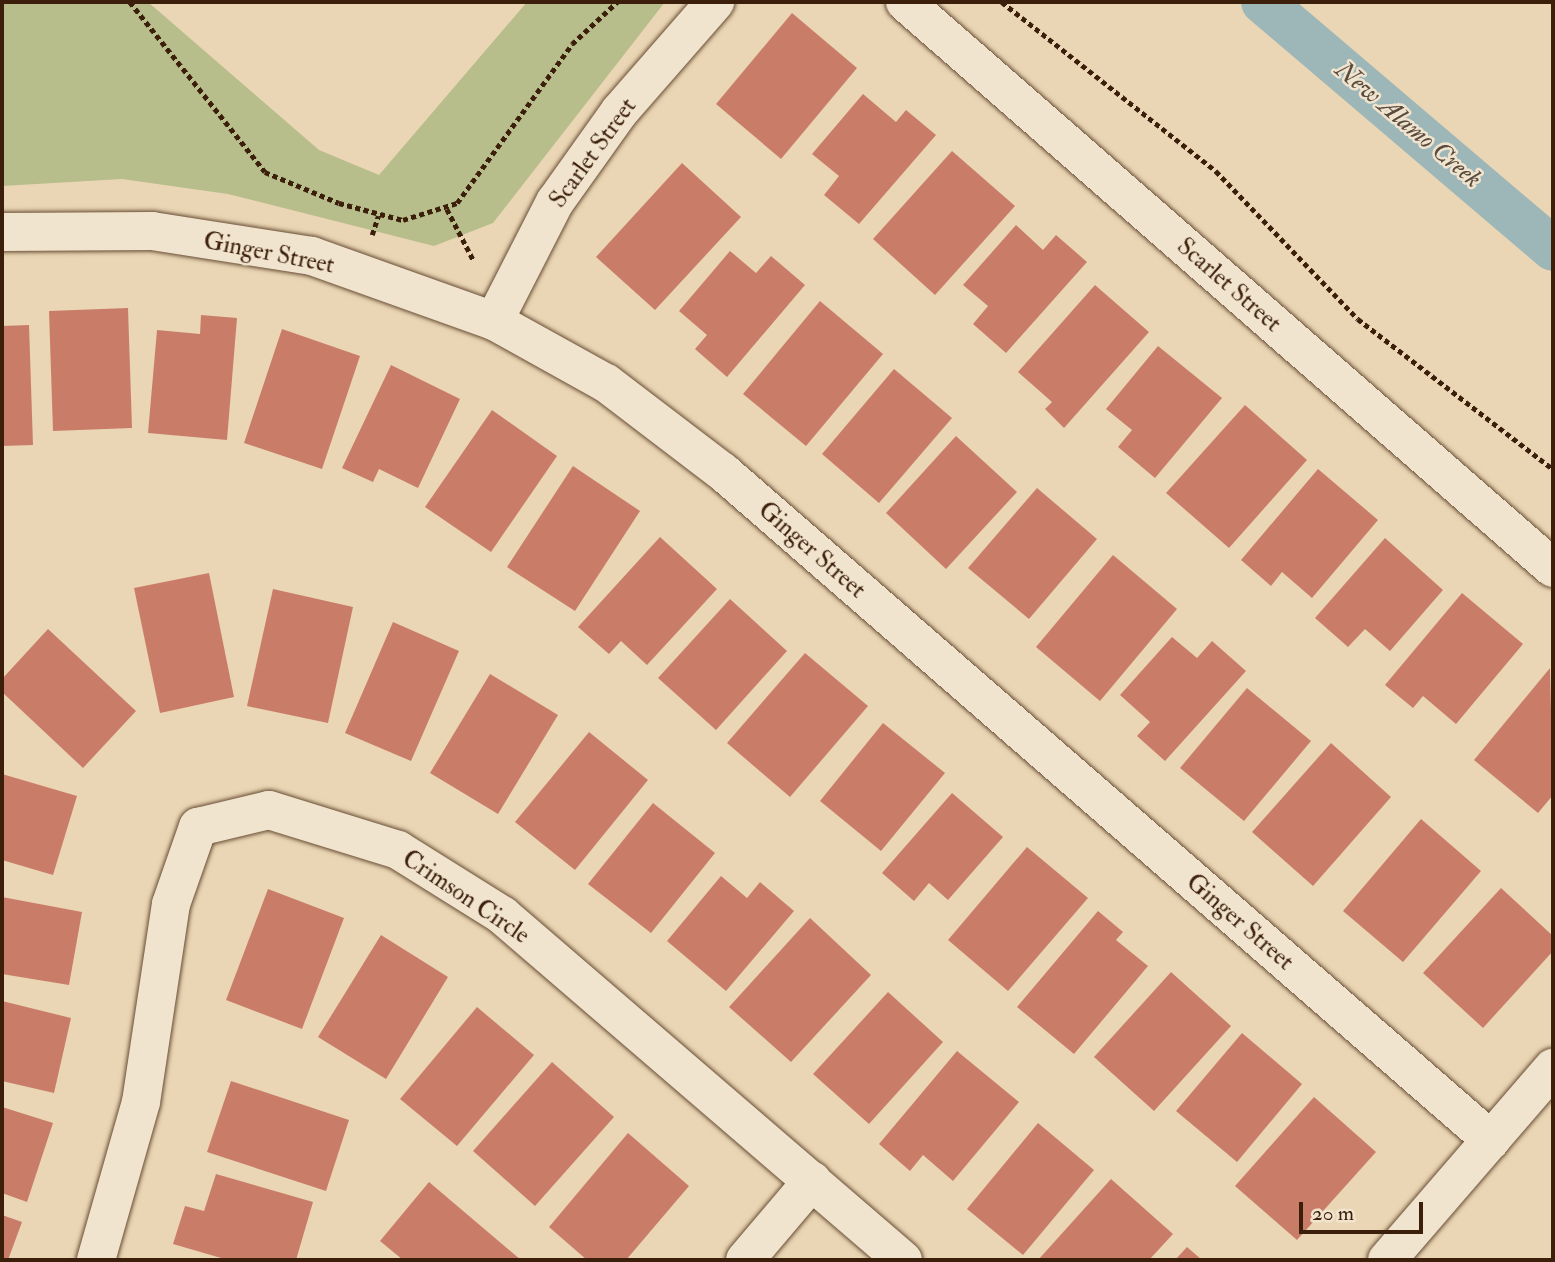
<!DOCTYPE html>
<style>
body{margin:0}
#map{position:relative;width:1555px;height:1262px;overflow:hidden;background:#ead6b4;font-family:"IM FELL Double Pica",serif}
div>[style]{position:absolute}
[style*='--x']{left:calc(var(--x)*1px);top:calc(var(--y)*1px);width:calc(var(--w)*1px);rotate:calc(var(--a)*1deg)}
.green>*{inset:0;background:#b8bd8c}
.canal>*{height:44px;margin:-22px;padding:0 22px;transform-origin:22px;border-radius:22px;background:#9db6b8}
.building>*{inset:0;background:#c97d69}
.path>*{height:4.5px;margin-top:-2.25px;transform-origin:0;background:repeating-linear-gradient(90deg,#3c1f0b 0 5px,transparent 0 8.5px)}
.roads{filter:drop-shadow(0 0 2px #684d35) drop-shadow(0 0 2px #684d35)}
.minor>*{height:38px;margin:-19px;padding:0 19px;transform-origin:19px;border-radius:19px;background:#f1e4ce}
span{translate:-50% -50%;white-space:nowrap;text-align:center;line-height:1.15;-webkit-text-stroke:5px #f1e4ce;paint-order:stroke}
.street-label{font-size:24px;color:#3c1f0b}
.water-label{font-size:26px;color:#594c3f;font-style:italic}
.frame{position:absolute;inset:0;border:4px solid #3c1f0b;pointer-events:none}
.scale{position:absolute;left:1299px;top:1202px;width:124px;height:32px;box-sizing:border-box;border:4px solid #3c1f0b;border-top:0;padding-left:9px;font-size:21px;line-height:24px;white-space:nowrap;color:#3c1f0b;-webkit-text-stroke:5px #f1e4ce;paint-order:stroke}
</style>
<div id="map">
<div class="green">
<div style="clip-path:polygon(2px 2px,148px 2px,319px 150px,379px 175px,527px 2px,665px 2px,493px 223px,434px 246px,228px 194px,122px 179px,2px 186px)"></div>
</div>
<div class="canal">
<div style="--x:1263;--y:2;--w:381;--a:40.4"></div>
</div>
<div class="building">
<div style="clip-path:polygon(792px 13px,857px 68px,781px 159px,716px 104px)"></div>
<div style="clip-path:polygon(863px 94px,896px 122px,906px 110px,936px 135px,859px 224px,824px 195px,839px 176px,812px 154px)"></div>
<div style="clip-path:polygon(952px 151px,1015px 206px,935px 295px,873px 239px)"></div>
<div style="clip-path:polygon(682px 163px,741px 217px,655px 310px,596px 257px)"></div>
<div style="clip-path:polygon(1016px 225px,1043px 250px,1056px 235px,1087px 262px,1006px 353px,973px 324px,988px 306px,963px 285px)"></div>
<div style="clip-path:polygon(730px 251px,756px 273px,771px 256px,805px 285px,727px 377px,695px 349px,707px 335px,679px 311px)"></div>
<div style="clip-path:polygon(1095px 285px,1149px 332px,1064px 428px,1045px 409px,1052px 402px,1018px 372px)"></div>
<div style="clip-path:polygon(820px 301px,883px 354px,806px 446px,743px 394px)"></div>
<div style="clip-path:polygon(128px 308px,132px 428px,53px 431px,49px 311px)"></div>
<div style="clip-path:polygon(201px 315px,237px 318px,227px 440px,148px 433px,157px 330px,200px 334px)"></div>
<div style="clip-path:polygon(29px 325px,33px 445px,2px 446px,2px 326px)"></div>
<div style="clip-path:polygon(282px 329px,360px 356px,322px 469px,244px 443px)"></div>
<div style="clip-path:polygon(1158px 346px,1222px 398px,1155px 478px,1118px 447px,1132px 430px,1106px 409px)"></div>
<div style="clip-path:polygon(391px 365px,460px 399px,418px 488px,379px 469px,373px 482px,342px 468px)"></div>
<div style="clip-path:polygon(894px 369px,952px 418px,879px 503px,822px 454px)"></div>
<div style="clip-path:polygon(1245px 405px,1307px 460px,1229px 548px,1166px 493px)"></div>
<div style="clip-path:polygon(492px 410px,557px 456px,491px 552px,425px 507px)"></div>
<div style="clip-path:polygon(956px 436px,1017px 492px,946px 569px,886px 513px)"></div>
<div style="clip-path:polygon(573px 466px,640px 511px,575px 611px,507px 567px)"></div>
<div style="clip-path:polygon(1318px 469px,1378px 520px,1312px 598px,1282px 572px,1271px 586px,1241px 560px)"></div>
<div style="clip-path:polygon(1037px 488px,1097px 539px,1029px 619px,968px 568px)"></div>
<div style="clip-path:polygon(660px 537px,717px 589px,647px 665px,621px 641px,609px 654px,578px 627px)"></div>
<div style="clip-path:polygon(1385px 538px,1443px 590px,1390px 651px,1365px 629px,1348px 647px,1315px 618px)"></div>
<div style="clip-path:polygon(1113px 555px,1177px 609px,1100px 701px,1036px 647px)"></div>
<div style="clip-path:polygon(209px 573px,234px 697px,160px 713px,134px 588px)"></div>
<div style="clip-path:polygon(273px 589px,353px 607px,328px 723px,247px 706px)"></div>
<div style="clip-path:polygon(1462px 593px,1523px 644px,1456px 724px,1423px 696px,1413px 708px,1385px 685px)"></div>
<div style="clip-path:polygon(730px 599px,787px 651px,716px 730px,658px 678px)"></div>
<div style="clip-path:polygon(393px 622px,459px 651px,411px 761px,345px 733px)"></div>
<div style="clip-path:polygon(48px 629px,136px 711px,83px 768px,2px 692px,2px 679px)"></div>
<div style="clip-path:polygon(1172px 637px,1197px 658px,1212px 641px,1246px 671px,1165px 761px,1137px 736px,1150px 722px,1120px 695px)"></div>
<div style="clip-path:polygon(805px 653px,868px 706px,790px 797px,727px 743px)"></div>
<div style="clip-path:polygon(1550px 668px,1553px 795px,1538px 813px,1474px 760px)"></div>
<div style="clip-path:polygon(490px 674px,558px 715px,498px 814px,430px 773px)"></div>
<div style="clip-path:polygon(1247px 688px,1311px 741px,1244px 821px,1180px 768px)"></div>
<div style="clip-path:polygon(883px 723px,945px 773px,881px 851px,820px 801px)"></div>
<div style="clip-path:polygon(589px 732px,648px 780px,575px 870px,515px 822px)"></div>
<div style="clip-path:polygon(1331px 743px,1391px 797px,1313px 886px,1252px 832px)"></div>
<div style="clip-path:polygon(2px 774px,77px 796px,53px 875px,2px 860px)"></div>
<div style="clip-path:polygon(952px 793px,1003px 837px,948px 900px,929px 883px,914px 901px,882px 873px)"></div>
<div style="clip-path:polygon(653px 803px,715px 853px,651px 933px,588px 884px)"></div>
<div style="clip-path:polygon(1421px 819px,1481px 871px,1403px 962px,1343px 911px)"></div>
<div style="clip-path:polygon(1027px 847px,1088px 898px,1008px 991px,948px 940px)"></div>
<div style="clip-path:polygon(721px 876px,747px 898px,760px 882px,794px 911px,726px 991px,667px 941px)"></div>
<div style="clip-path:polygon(1501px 888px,1553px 936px,1553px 951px,1483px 1028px,1423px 973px)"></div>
<div style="clip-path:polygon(268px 889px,344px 918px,302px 1029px,226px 1000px)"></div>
<div style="clip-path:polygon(2px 897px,82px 912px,69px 985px,2px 974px)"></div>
<div style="clip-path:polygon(1098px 911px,1123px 932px,1116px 940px,1148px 966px,1074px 1054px,1017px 1007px)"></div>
<div style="clip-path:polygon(810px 918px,871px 975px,791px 1062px,729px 1007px)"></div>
<div style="clip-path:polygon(381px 935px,448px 977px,386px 1079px,318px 1037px)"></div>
<div style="clip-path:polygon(1171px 972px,1231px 1026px,1154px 1111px,1094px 1057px)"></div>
<div style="clip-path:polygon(888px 992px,943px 1042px,869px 1124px,813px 1074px)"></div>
<div style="clip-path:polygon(2px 1001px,71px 1018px,54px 1093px,2px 1081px)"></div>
<div style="clip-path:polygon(477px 1007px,534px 1055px,457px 1146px,400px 1099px)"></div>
<div style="clip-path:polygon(1242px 1033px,1302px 1084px,1237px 1162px,1176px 1111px)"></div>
<div style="clip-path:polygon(957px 1051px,1019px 1102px,953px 1181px,923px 1155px,910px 1171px,879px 1144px)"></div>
<div style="clip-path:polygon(552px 1062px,614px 1117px,535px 1206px,473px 1151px)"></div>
<div style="clip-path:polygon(231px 1081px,349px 1120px,326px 1191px,207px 1152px)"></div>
<div style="clip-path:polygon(1314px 1097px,1376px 1152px,1297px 1240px,1235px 1186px)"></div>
<div style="clip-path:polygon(2px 1107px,53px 1123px,27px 1202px,2px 1193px)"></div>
<div style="clip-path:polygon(1038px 1123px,1094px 1170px,1023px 1255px,967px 1209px)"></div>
<div style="clip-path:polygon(628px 1133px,689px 1186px,626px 1260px,587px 1260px,549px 1227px)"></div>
<div style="clip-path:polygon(216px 1174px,313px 1202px,296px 1260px,228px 1260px,173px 1244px,185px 1206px,204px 1211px)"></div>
<div style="clip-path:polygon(1111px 1179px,1173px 1234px,1149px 1260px,1038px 1260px)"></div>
<div style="clip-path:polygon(429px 1182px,521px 1260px,403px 1260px,380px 1241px)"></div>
<div style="clip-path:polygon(2px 1215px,22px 1222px,8px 1260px,2px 1260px)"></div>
<div style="clip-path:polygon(1187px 1247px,1202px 1260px,1175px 1260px)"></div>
</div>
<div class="path">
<div style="--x:130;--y:2;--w:217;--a:51.5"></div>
<div style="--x:265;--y:172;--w:80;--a:22.7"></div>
<div style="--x:339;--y:203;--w:66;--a:14.9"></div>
<div style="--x:403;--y:220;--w:57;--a:-17.5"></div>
<div style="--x:457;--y:203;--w:196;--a:-54.1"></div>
<div style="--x:572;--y:44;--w:62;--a:-43"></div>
<div style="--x:1002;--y:2;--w:273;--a:38.3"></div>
<div style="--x:1216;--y:171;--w:205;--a:46.2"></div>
<div style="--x:1358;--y:319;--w:246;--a:37.6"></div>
<div style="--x:447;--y:209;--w:59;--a:62.6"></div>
<div style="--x:372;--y:235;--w:20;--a:-72"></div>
</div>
<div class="roads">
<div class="minor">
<div style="--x:905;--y:2;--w:860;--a:41.14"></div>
<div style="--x:2;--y:232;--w:150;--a:-0.4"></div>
<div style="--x:152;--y:231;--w:162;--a:8.9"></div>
<div style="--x:312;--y:256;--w:193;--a:19.7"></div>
<div style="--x:494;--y:321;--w:128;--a:29"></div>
<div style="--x:606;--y:383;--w:147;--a:37.3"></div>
<div style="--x:723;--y:472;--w:1018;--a:41.02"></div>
<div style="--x:494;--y:321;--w:134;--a:-62.9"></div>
<div style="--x:555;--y:202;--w:112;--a:-54.5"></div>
<div style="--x:620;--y:111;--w:145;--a:-48.9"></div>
<div style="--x:96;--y:1260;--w:164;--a:-74.1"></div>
<div style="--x:141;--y:1102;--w:200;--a:-81.4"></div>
<div style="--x:171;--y:904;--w:82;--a:-70.7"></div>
<div style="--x:198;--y:827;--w:73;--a:-13.5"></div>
<div style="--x:269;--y:810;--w:135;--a:17.2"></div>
<div style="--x:398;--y:850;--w:123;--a:32"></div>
<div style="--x:502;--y:915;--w:529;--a:40.71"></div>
<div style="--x:745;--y:1260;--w:104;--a:-49.7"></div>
<div style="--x:1387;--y:1260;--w:254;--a:-49.2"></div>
</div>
</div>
<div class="street-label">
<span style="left:593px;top:153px;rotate:-54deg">Scarlet Street</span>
<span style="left:269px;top:253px;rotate:11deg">Ginger Street</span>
<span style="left:1229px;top:285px;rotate:41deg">Scarlet Street</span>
<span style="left:812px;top:550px;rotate:41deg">Ginger Street</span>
<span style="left:466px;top:897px;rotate:34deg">Crimson Circle</span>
<span style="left:1240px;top:922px;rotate:41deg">Ginger Street</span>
</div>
<div class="water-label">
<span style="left:1408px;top:125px;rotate:40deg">New Alamo Creek</span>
</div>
<div class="frame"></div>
<div class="scale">20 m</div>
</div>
